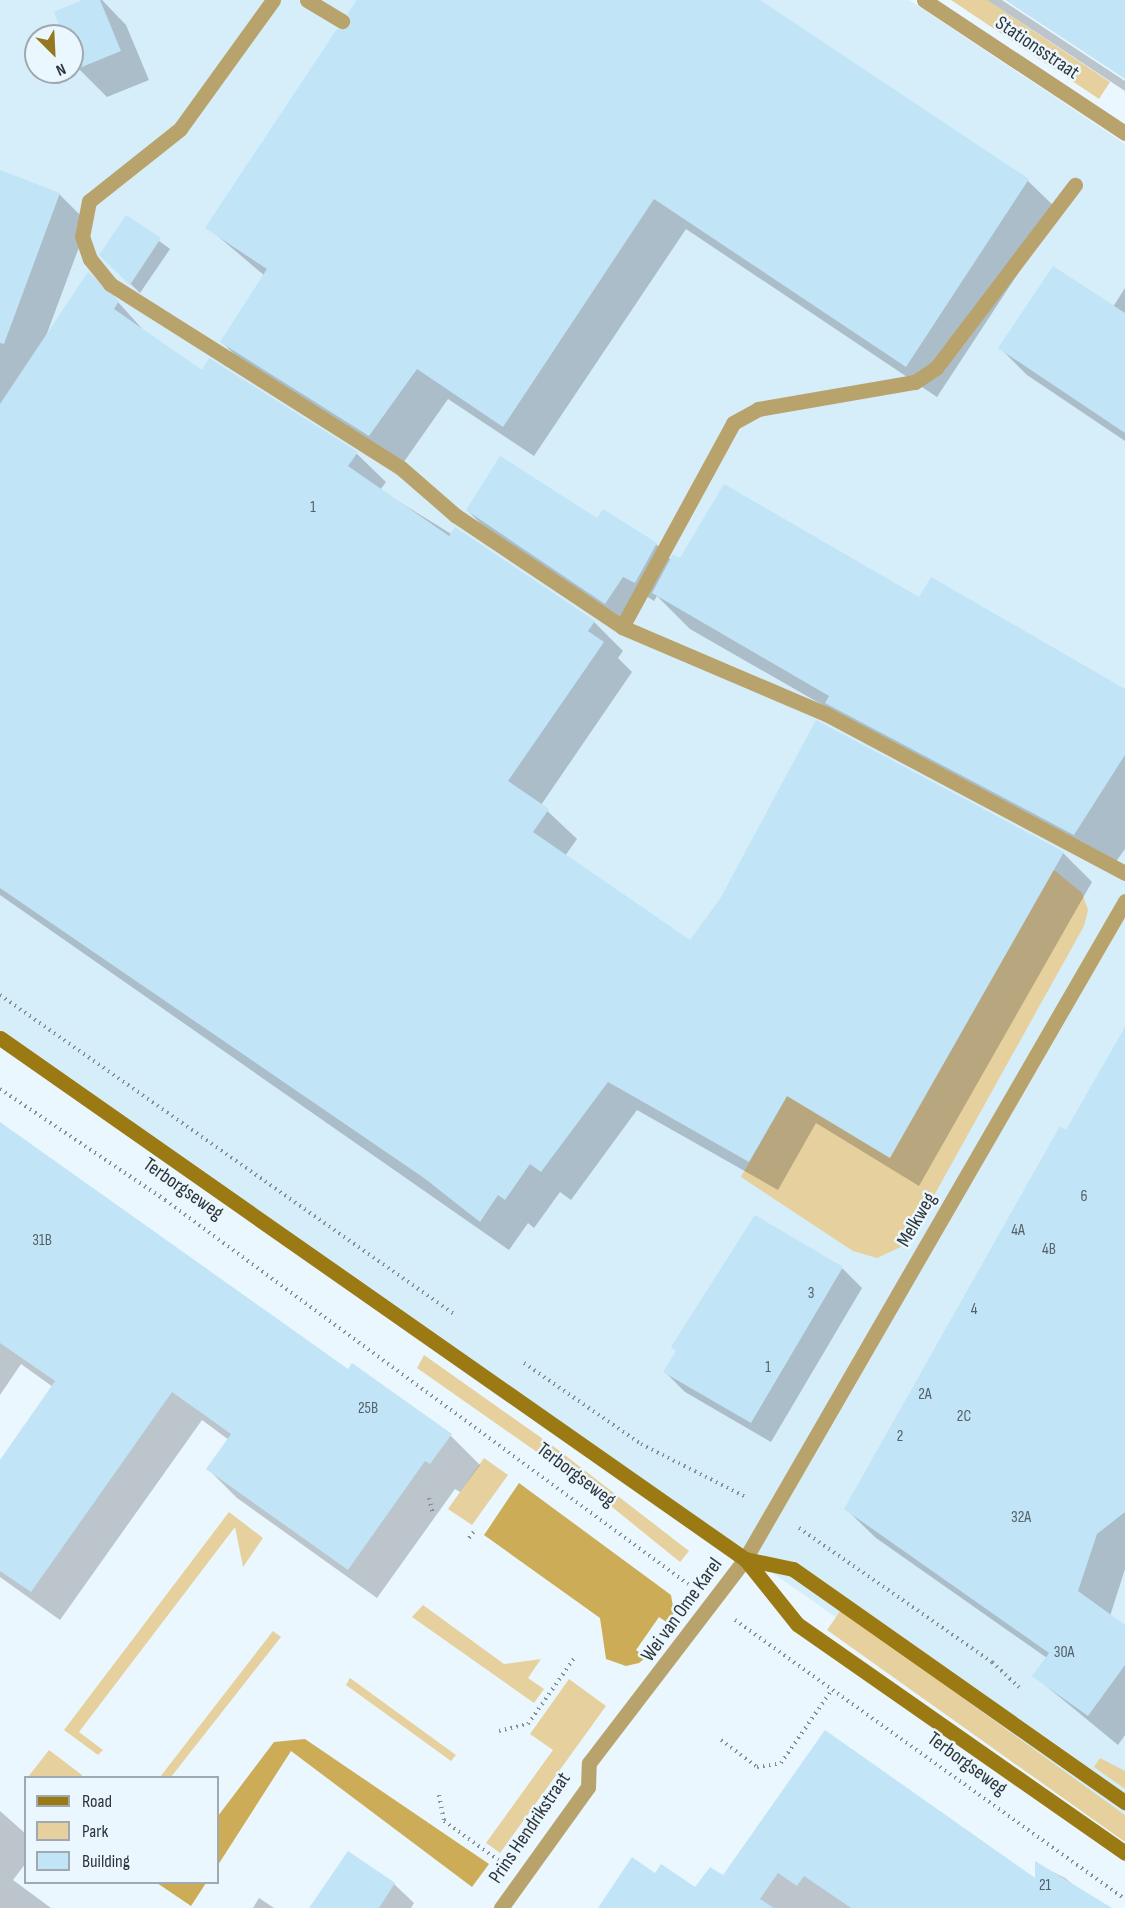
<!DOCTYPE html>
<style>
body{margin:0}
#map{position:relative;width:1125px;height:1908px;overflow:hidden;background:#eaf7fe;font-family:"Sofia Sans Condensed",sans-serif}
div>[style]{position:absolute}
[style*='--x']{left:calc(var(--x)*1px);top:calc(var(--y)*1px);width:calc(var(--w)*1px);rotate:calc(var(--a)*1deg)}
.built>*{inset:0;background:#d6edfa}
.green>*{inset:0;background:#e6d19e}
.forest>*{inset:0;background:#ccac56}
.shadow>*{inset:0;background:#0003}
.building>*{inset:0;background:#c1e4f7}
.path>*{height:4px;margin-top:-2px;transform-origin:0;background:repeating-linear-gradient(90deg,#858f93 0 1.5px,transparent 0 6px)}
.service>*{height:15px;margin:-7.5px;padding:0 7.5px;transform-origin:7.5px;border-radius:7.5px;background:#b9a36c}
.minor>*{height:15px;margin:-7.5px;padding:0 7.5px;transform-origin:7.5px;border-radius:7.5px;background:#b9a36c}
.secondary>*{height:15px;margin:-7.5px;padding:0 7.5px;transform-origin:7.5px;border-radius:7.5px;background:#9b7a13}
span{translate:-50% -50%;white-space:nowrap;text-align:center;line-height:1.15;-webkit-text-stroke:5px #eaf7fe;paint-order:stroke}
.number-label{font-size:16px;color:#546168}
.number-label span{-webkit-text-stroke-width:0}
.street-label{font-size:20px;color:#2f3538}
.legend{position:absolute;left:24px;top:1776px;width:195px;height:108px;box-sizing:border-box;background:#eaf7fe;border:2px solid #9fa9af;margin:0;padding:8px 10px;list-style:none;font-size:18px;color:#2f3538}
.legend li{display:flex;align-items:center;gap:12px;height:30px}
.legend b{width:30px;border:2px solid #9fa9af}
.north{position:absolute;left:24px;top:24px;width:60px;height:60px;box-sizing:border-box;background:#eaf7fe;border:2px solid #9fa9af;border-radius:50%;rotate:156deg;font-size:16px;font-weight:700;line-height:24px;text-align:center;color:#2f3538}
.north::after{content:'';display:block;margin:auto;width:21px;height:27px;background:#967820;clip-path:polygon(50% 0,100% 100%,50% 72%,0 100%)}
</style>
<div id="map">
<div class="built">
<div style="clip-path:polygon(evenodd,0 0,909px 0,1125px 144px,1125px 1820px,0 1031px,0 0,36px 36px,72px 36px,72px 72px,36px 72px,36px 36px)"></div>
</div>
<div class="green">
<div style="clip-path:polygon(951px 0,987px 0,1110px 82px,1099px 99px)"></div>
<div style="clip-path:polygon(1054px 870px,1082px 893px,1088px 910px,1084px 926px,907px 1244px,877px 1258px,853px 1251px,741px 1177px,787px 1096px)"></div>
<div style="clip-path:polygon(424px 1355px,557px 1449px,689px 1551px,680px 1562px,591px 1490px,417px 1368px)"></div>
<div style="clip-path:polygon(484px 1458px,508px 1475px,472px 1525px,448px 1509px)"></div>
<div style="clip-path:polygon(229px 1512px,263px 1538px,243px 1567px,235px 1527px,79px 1732px,103px 1750px,98px 1755px,64px 1730px)"></div>
<div style="clip-path:polygon(423px 1605px,504px 1664px,541px 1659px,528px 1678px,544px 1689px,534px 1703px,412px 1617px)"></div>
<div style="clip-path:polygon(841px 1610px,1125px 1815px,1125px 1842px,827px 1630px)"></div>
<div style="clip-path:polygon(273px 1631px,281px 1637px,171px 1777px,160px 1777px)"></div>
<div style="clip-path:polygon(350px 1678px,456px 1755px,451px 1761px,346px 1685px)"></div>
<div style="clip-path:polygon(569px 1679px,606px 1706px,500px 1853px,486px 1843px,553px 1750px,530px 1734px)"></div>
<div style="clip-path:polygon(49px 1750px,82px 1775px,81px 1777px,28px 1777px)"></div>
<div style="clip-path:polygon(1100px 1758px,1125px 1771px,1125px 1789px,1094px 1767px)"></div>
</div>
<div class="forest">
<div style="clip-path:polygon(519px 1483px,671px 1595px,674px 1613px,668px 1623px,659px 1617px,636px 1650px,646px 1657px,639px 1663px,626px 1666px,606px 1659px,600px 1618px,484px 1535px)"></div>
<div style="clip-path:polygon(305px 1739px,489px 1864px,472px 1887px,291px 1751px,218px 1865px,218px 1816px,274px 1742px)"></div>
<div style="clip-path:polygon(157px 1883px,206px 1883px,191px 1906px)"></div>
</div>
<div class="shadow">
<div style="clip-path:polygon(87px 0,102px 0,126px 25px,149px 80px,107px 97px,78px 68px,72px 36px,65px 36px)"></div>
<div style="clip-path:polygon(358px 0,757px 0,1028px 181px,1059px 211px,937px 397px,686px 229px,534px 456px,448px 399px,401px 466px,253px 373px,222px 342px,265px 276px,207px 227px,352px 27px)"></div>
<div style="clip-path:polygon(987px 0,1002px 0,1125px 81px,1125px 91px)"></div>
<div style="clip-path:polygon(0 171px,59px 194px,88px 223px,46px 336px,118px 302px,146px 333px,202px 372px,210px 360px,357px 454px,386px 482px,380px 490px,594px 622px,623px 651px,618px 658px,632px 672px,541px 805px,577px 839px,565px 856px,691px 942px,721px 899px,816px 722px,1063px 853px,1092px 882px,919px 1186px,816px 1123px,778px 1190px,637px 1110px,571px 1200px,560px 1192px,534px 1228px,528px 1223px,509px 1250px,0 895px)"></div>
<div style="clip-path:polygon(127px 217px,170px 249px,140px 293px,101px 255px)"></div>
<div style="clip-path:polygon(1125px 288px,1125px 441px,1027px 375px,1000px 348px,1113px 307px)"></div>
<div style="clip-path:polygon(467px 510px,598px 520px,656px 544px,671px 560px,920px 599px,1125px 691px,1125px 849px,1110px 870px,690px 629px,657px 596px,654px 601px,643px 594px,625px 622px,486px 529px)"></div>
<div style="clip-path:polygon(1125px 1030px,1125px 1569px,1110px 1616px,1125px 1627px,1125px 1735px,1118px 1745px,1034px 1676px,1047px 1658px,876px 1538px,846px 1509px)"></div>
<div style="clip-path:polygon(0 1126px,349px 1371px,352px 1365px,451px 1436px,480px 1465px,460px 1492px,455px 1489px,377px 1598px,237px 1498px,208px 1469px,229px 1440px,202px 1420px,60px 1620px,0 1577px,0 1463px,53px 1387px,21px 1364px,0 1395px)"></div>
<div style="clip-path:polygon(756px 1217px,843px 1269px,862px 1288px,771px 1442px,685px 1392px,665px 1372px)"></div>
<div style="clip-path:polygon(826px 1732px,1036px 1881px,1037px 1864px,1065px 1878px,1101px 1908px,600px 1908px,656px 1875px,708px 1898px)"></div>
<div style="clip-path:polygon(0 1811px,26px 1834px,26px 1863px,13px 1880px,51px 1908px,0 1908px)"></div>
<div style="clip-path:polygon(394px 1884px,414px 1903px,411px 1908px,311px 1908px)"></div>
<div style="clip-path:polygon(259px 1898px,274px 1908px,253px 1908px)"></div>
</div>
<div class="building">
<div style="clip-path:polygon(82px 0,100px 0,121px 51px,77px 69px,72px 36px,63px 36px,54px 12px)"></div>
<div style="clip-path:polygon(357px 0,760px 0,1029px 179px,906px 367px,654px 199px,503px 427px,417px 369px,369px 436px,220px 342px,267px 269px,205px 228px,337px 29px,350px 26px,348px 13px)"></div>
<div style="clip-path:polygon(1005px 0,1125px 0,1125px 79px)"></div>
<div style="clip-path:polygon(0 170px,60px 193px,4px 344px,0 343px)"></div>
<div style="clip-path:polygon(126px 215px,161px 238px,130px 285px,99px 255px)"></div>
<div style="clip-path:polygon(1053px 266px,1125px 313px,1125px 433px,998px 348px)"></div>
<div style="clip-path:polygon(88px 272px,119px 301px,114px 309px,202px 370px,209px 358px,358px 452px,348px 466px,449px 536px,455px 527px,595px 621px,588px 631px,604px 642px,508px 781px,549px 809px,533px 832px,690px 940px,720px 899px,816px 720px,1064px 852px,890px 1158px,787px 1096px,749px 1162px,608px 1082px,541px 1172px,530px 1164px,505px 1200px,498px 1195px,480px 1222px,424px 1178px,0 888px,0 404px)"></div>
<div style="clip-path:polygon(500px 456px,597px 518px,603px 509px,657px 543px,635px 583px,623px 577px,605px 604px,466px 510px)"></div>
<div style="clip-path:polygon(724px 484px,919px 597px,931px 577px,1125px 689px,1125px 755px,1074px 835px,825px 703px,829px 696px,652px 593px,673px 554px,680px 558px)"></div>
<div style="clip-path:polygon(1125px 1027px,1125px 1512px,1097px 1534px,1078px 1591px,1125px 1625px,1125px 1665px,1088px 1716px,1032px 1676px,1049px 1653px,844px 1509px,1060px 1126px,1066px 1130px)"></div>
<div style="clip-path:polygon(0 1122px,348px 1369px,352px 1363px,452px 1434px,430px 1464px,425px 1461px,348px 1570px,206px 1469px,231px 1434px,172px 1392px,31px 1592px,0 1571px,0 1460px,55px 1381px,0 1343px)"></div>
<div style="clip-path:polygon(755px 1215px,843px 1267px,751px 1423px,663px 1372px,676px 1351px,671px 1347px)"></div>
<div style="clip-path:polygon(825px 1730px,1035px 1878px,1035px 1861px,1112px 1908px,851px 1908px,804px 1876px,797px 1886px,778px 1873px,760px 1899px,774px 1908px,598px 1908px,632px 1857px,655px 1873px,661px 1864px,695px 1887px,710px 1867px,723px 1875px)"></div>
<div style="clip-path:polygon(348px 1851px,395px 1883px,379px 1908px,309px 1908px)"></div>
</div>
<div class="path">
<div style="--x:0;--y:995;--w:555;--a:35.09"></div>
<div style="--x:0;--y:1089;--w:199;--a:33.9"></div>
<div style="--x:165;--y:1200;--w:649;--a:36.29"></div>
<div style="--x:524;--y:1363;--w:142;--a:34.7"></div>
<div style="--x:641;--y:1444;--w:118;--a:26.8"></div>
<div style="--x:429;--y:1498;--w:16;--a:76"></div>
<div style="--x:799;--y:1528;--w:235;--a:34.8"></div>
<div style="--x:992;--y:1662;--w:37;--a:43"></div>
<div style="--x:469;--y:1538;--w:10;--a:-53"></div>
<div style="--x:735;--y:1620;--w:480;--a:35.6"></div>
<div style="--x:499;--y:1731;--w:30;--a:-14"></div>
<div style="--x:528;--y:1724;--w:82;--a:-55"></div>
<div style="--x:721;--y:1740;--w:45;--a:36.9"></div>
<div style="--x:757;--y:1767;--w:24;--a:-9"></div>
<div style="--x:781;--y:1763;--w:88;--a:-55.2"></div>
<div style="--x:439;--y:1795;--w:26;--a:79"></div>
<div style="--x:444;--y:1821;--w:67;--a:35.8"></div>
</div>
<div class="service">
<div style="--x:273;--y:0;--w:159;--a:125.8"></div>
<div style="--x:180;--y:129;--w:116;--a:141.6"></div>
<div style="--x:89;--y:201;--w:36;--a:101"></div>
<div style="--x:82;--y:236;--w:24;--a:71"></div>
<div style="--x:90;--y:259;--w:32;--a:51"></div>
<div style="--x:110;--y:284;--w:344;--a:32.3"></div>
<div style="--x:401;--y:468;--w:72;--a:41"></div>
<div style="--x:455;--y:515;--w:201;--a:33.8"></div>
<div style="--x:622;--y:627;--w:222;--a:23.1"></div>
<div style="--x:826;--y:714;--w:339;--a:28"></div>
<div style="--x:307;--y:0;--w:41;--a:31"></div>
<div style="--x:622;--y:627;--w:232;--a:-61.4"></div>
<div style="--x:733;--y:423;--w:29;--a:-29"></div>
<div style="--x:758;--y:409;--w:159;--a:-9.8"></div>
<div style="--x:915;--y:382;--w:25;--a:-34"></div>
<div style="--x:936;--y:368;--w:230;--a:-52.8"></div>
</div>
<div class="minor">
<div style="--x:924;--y:0;--w:241;--a:33.5"></div>
<div style="--x:501;--y:1908;--w:149;--a:-54.3"></div>
<div style="--x:588;--y:1787;--w:24;--a:-88"></div>
<div style="--x:589;--y:1763;--w:257;--a:-52.6"></div>
<div style="--x:745;--y:1559;--w:760;--a:-59.99"></div>
</div>
<div class="secondary">
<div style="--x:0;--y:1038;--w:909;--a:34.97"></div>
<div style="--x:745;--y:1559;--w:83;--a:51.3"></div>
<div style="--x:797;--y:1624;--w:400;--a:34.9"></div>
<div style="--x:745;--y:1559;--w:49;--a:11.8"></div>
<div style="--x:793;--y:1569;--w:406;--a:35.1"></div>
</div>
<div class="number-label">
<span style="left:313px;top:508px">1</span>
<span style="left:1084px;top:1197px">6</span>
<span style="left:1018px;top:1231px">4A</span>
<span style="left:42px;top:1241px">31B</span>
<span style="left:1049px;top:1250px">4B</span>
<span style="left:811px;top:1294px">3</span>
<span style="left:974px;top:1310px">4</span>
<span style="left:768px;top:1368px">1</span>
<span style="left:925px;top:1395px">2A</span>
<span style="left:368px;top:1409px">25B</span>
<span style="left:964px;top:1417px">2C</span>
<span style="left:900px;top:1437px">2</span>
<span style="left:1021px;top:1518px">32A</span>
<span style="left:1064px;top:1653px">30A</span>
<span style="left:1045px;top:1886px">21</span>
</div>
<div class="street-label">
<span style="left:1037px;top:48px;rotate:34deg">Stationsstraat</span>
<span style="left:183px;top:1189px;rotate:35deg">Terborgseweg</span>
<span style="left:917px;top:1220px;rotate:-60deg">Melkweg</span>
<span style="left:576px;top:1475px;rotate:37deg">Terborgseweg</span>
<span style="left:682px;top:1610px;rotate:-54deg">Wei van Ome Karel</span>
<span style="left:967px;top:1764px;rotate:36deg">Terborgseweg</span>
<span style="left:530px;top:1828px;rotate:-56deg">Prins Hendrikstraat</span>
</div>
<ul class="legend">
<li><b style="height:8px;background:#9b7a13"></b>Road</li>
<li><b style="height:16px;background:#e6d19e"></b>Park</li>
<li><b style="height:16px;background:#c1e4f7"></b>Building</li>
</ul>
<div class="north">N</div>
</div>
